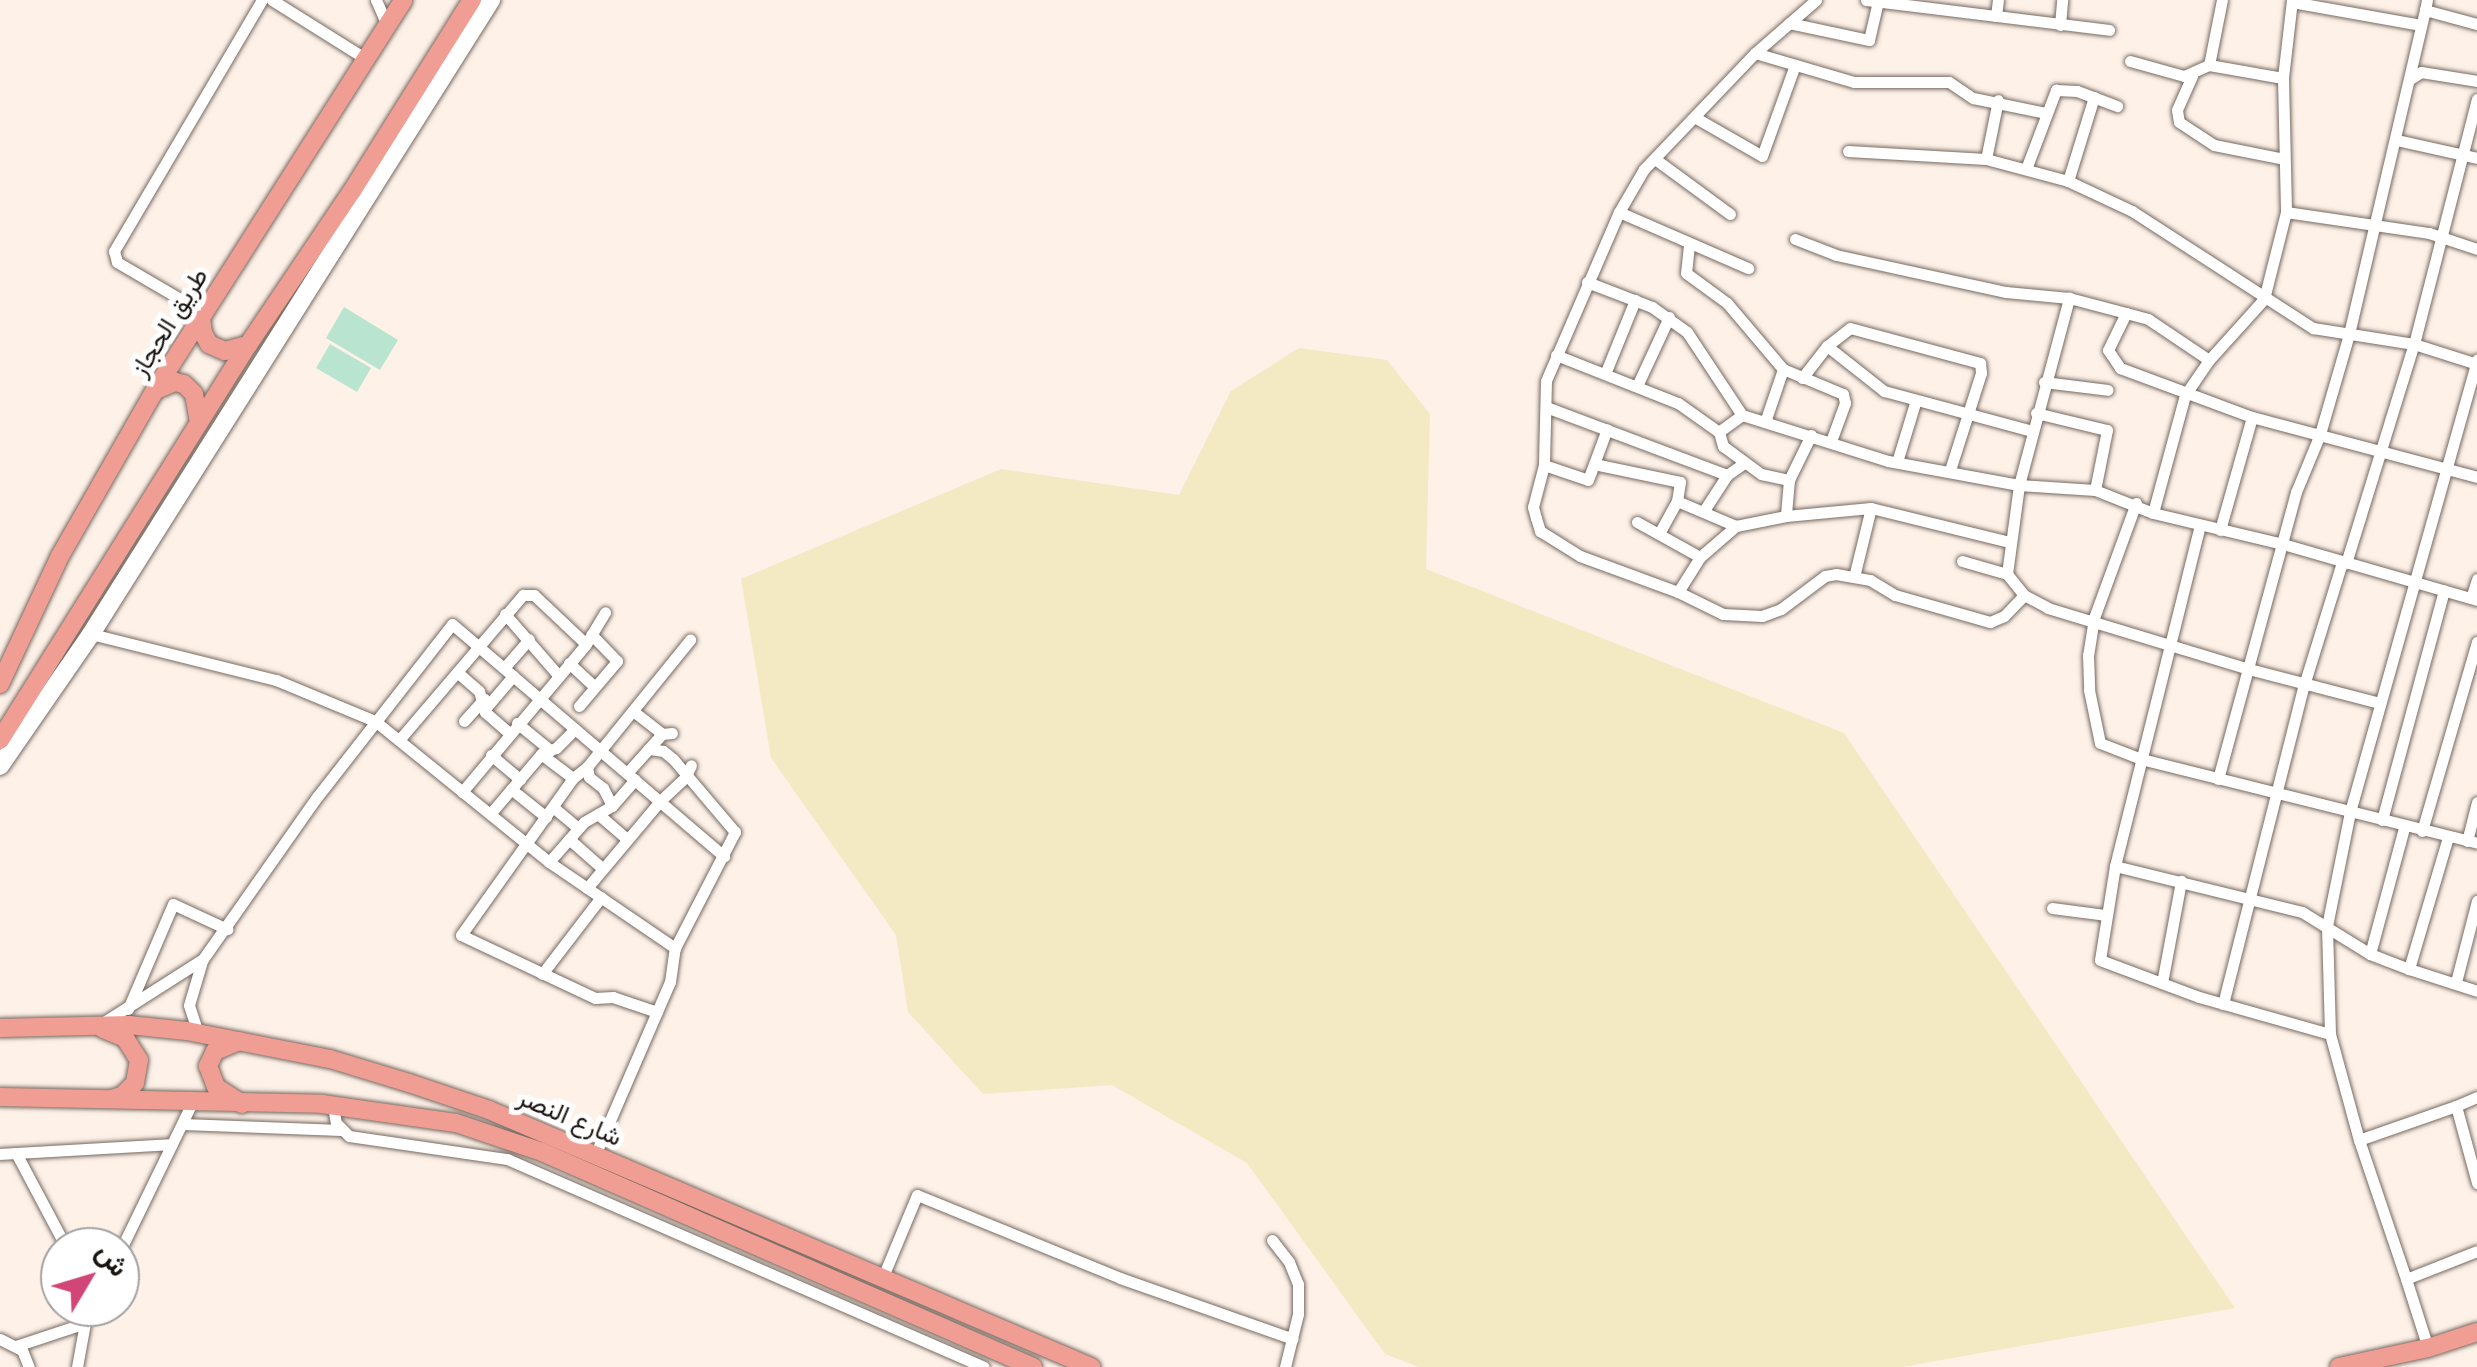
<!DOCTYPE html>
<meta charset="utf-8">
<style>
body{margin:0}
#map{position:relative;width:2477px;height:1367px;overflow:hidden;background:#fdf1e8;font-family:Helvetica,Vazirmatn,sans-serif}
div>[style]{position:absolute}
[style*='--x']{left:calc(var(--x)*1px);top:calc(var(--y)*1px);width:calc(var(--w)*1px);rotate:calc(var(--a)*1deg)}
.green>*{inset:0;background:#b9e5d0}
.sand>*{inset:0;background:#f3eac4}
.roads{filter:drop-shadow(0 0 2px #766960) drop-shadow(0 0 2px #766960)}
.street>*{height:11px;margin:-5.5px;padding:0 5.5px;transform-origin:5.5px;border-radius:5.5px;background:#fff}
.secondary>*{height:18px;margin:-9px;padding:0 9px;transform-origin:9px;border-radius:9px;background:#fff}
.primary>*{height:18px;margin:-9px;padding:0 9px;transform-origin:9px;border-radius:9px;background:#f09e94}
span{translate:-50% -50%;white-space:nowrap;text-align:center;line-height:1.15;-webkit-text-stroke:10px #fff;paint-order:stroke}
.street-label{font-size:25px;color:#181310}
.north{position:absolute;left:40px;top:1227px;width:100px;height:100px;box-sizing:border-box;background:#fff;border:2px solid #a3a19f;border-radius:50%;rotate:52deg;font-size:28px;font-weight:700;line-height:40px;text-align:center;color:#181310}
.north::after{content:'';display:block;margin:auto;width:35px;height:45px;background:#d14577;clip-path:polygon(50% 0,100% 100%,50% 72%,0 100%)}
</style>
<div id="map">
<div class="green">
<div style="clip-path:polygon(344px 307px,398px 340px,380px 370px,326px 338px)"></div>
<div style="clip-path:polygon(330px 344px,371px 368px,357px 392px,316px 368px)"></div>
</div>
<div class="sand">
<div style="clip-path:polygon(1299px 348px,1387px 360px,1430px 414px,1426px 569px,1844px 733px,2235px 1308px,1902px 1367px,1419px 1367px,1385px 1354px,1247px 1163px,1112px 1085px,983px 1094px,908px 1012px,896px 935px,771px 758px,741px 579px,1001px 469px,1179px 495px,1231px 391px)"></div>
</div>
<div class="roads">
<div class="street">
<div style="--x:272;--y:0;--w:111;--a:32.1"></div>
<div style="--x:376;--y:0;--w:27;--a:66"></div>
<div style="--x:1816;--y:0;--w:81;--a:139"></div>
<div style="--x:1755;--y:53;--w:161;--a:133.7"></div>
<div style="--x:1644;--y:169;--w:50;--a:120.2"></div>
<div style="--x:1619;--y:212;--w:184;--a:113.4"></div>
<div style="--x:1546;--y:381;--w:84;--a:91.4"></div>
<div style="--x:1544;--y:465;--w:43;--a:104.7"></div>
<div style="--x:1533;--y:507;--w:11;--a:75"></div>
<div style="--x:1536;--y:518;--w:14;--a:73"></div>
<div style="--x:1540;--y:531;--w:47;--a:32"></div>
<div style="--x:1580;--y:556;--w:104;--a:20.2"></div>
<div style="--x:1678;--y:592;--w:50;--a:26.1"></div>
<div style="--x:1723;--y:614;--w:39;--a:3"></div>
<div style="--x:1762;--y:616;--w:20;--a:-20"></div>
<div style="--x:1781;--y:609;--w:55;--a:-36.9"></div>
<div style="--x:1825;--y:576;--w:11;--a:-10"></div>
<div style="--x:1836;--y:574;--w:35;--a:10"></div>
<div style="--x:1870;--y:580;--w:29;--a:31"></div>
<div style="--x:1895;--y:595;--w:99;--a:15.9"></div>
<div style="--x:1990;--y:622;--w:15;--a:-23"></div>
<div style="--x:2004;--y:616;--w:29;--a:-46"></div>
<div style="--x:1866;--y:0;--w:245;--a:7"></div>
<div style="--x:2292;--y:0;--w:79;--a:96.6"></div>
<div style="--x:2283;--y:78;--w:134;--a:88.7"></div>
<div style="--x:2286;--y:212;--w:90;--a:104.2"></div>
<div style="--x:2264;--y:299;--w:82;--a:132"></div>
<div style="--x:2209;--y:360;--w:42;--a:124.4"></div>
<div style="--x:2185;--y:395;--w:122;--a:105.2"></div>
<div style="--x:2153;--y:513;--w:134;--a:13.4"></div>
<div style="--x:2283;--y:544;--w:202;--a:16.1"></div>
<div style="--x:2427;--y:0;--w:10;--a:101"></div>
<div style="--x:2425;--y:10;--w:54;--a:15.1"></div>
<div style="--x:2292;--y:2;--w:131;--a:10.1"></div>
<div style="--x:1996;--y:16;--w:16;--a:-83"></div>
<div style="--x:1789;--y:23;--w:82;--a:12"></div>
<div style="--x:1869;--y:40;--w:37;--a:-77"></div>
<div style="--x:2060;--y:25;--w:25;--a:-85"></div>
<div style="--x:1755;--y:53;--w:103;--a:16.3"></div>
<div style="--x:1854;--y:82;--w:95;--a:0"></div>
<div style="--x:1949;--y:82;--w:29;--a:34"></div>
<div style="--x:1973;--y:98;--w:75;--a:11.6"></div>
<div style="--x:2130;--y:61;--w:56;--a:15.5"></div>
<div style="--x:2184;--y:76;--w:27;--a:-24"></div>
<div style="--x:2209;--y:65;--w:75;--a:10"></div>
<div style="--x:2209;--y:65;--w:66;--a:-78.7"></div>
<div style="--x:2192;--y:76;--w:37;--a:114"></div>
<div style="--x:2177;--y:110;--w:12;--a:81"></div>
<div style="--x:2179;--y:122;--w:42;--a:33.3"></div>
<div style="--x:2214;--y:145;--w:71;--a:11.3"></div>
<div style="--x:2410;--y:79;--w:13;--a:-32"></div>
<div style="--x:2421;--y:72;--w:57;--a:9.1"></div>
<div style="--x:1696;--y:118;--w:76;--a:29.9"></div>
<div style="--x:1762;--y:156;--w:97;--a:-70.1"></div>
<div style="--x:2397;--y:140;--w:82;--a:12.7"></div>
<div style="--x:1848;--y:151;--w:138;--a:3.3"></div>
<div style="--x:1986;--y:159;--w:85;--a:15"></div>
<div style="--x:2068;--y:181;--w:71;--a:25.1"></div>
<div style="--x:2132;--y:211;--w:216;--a:32.9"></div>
<div style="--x:2313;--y:328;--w:102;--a:9"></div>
<div style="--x:2414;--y:344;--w:66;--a:17.6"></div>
<div style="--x:1655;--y:159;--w:93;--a:36.3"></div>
<div style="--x:1986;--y:159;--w:60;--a:-78.5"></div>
<div style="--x:2026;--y:169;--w:85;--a:-69.2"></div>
<div style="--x:2056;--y:90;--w:21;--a:3"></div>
<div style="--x:2077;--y:91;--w:43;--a:20.6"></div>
<div style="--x:2068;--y:181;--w:88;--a:-72.8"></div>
<div style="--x:1619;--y:212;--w:141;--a:23.5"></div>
<div style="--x:2286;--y:212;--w:145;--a:8.4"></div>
<div style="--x:2429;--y:233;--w:51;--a:18.4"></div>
<div style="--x:1795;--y:239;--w:44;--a:21.3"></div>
<div style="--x:1836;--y:255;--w:174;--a:12.3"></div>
<div style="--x:2006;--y:292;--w:63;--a:5.4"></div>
<div style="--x:2069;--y:298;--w:59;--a:14.7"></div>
<div style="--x:2126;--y:313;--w:23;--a:15"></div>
<div style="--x:2148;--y:319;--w:73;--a:33.9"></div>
<div style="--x:1689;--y:245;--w:28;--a:96"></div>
<div style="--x:1686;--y:273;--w:51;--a:36.2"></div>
<div style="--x:1727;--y:303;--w:87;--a:49.7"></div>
<div style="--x:1783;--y:369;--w:65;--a:22.6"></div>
<div style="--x:1843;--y:394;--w:9;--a:77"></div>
<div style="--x:1845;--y:403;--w:40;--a:110.2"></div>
<div style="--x:1587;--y:282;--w:70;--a:21"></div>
<div style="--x:1652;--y:307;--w:43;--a:35.5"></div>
<div style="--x:1687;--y:332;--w:100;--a:56.5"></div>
<div style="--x:204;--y:313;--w:101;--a:-149.6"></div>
<div style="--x:117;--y:262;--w:11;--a:-105"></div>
<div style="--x:114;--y:251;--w:291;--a:-59.5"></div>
<div style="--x:2126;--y:313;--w:41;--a:115.9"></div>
<div style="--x:2108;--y:350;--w:22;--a:56"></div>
<div style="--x:2120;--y:368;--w:141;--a:20.4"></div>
<div style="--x:2252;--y:417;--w:233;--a:14.9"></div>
<div style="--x:1827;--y:346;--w:29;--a:-38"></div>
<div style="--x:1850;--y:328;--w:135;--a:15.1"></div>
<div style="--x:1980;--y:363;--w:10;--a:84"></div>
<div style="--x:1981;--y:373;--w:102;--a:107.7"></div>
<div style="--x:1556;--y:355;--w:131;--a:21.5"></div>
<div style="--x:1678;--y:403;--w:50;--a:35.3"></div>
<div style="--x:1605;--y:374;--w:80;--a:-67.9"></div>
<div style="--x:1802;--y:378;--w:41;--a:-52"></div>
<div style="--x:1827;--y:346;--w:73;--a:38.3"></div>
<div style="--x:1884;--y:391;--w:153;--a:15.1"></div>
<div style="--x:2044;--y:382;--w:64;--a:7.1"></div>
<div style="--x:1637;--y:386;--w:76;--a:-65.1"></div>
<div style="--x:1546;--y:407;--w:193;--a:20.6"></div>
<div style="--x:2036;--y:413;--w:73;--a:13.5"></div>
<div style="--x:2107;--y:430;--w:61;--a:101.3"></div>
<div style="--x:1742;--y:415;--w:153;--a:17.5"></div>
<div style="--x:1888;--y:461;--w:133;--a:10.4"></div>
<div style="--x:2019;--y:485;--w:76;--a:3.8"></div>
<div style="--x:2095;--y:490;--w:62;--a:21.6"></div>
<div style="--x:1742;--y:415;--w:29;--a:144"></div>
<div style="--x:1719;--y:432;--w:15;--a:74"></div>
<div style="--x:1723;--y:446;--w:47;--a:36.4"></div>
<div style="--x:1761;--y:474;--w:29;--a:12"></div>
<div style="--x:1765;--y:422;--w:56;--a:-71.2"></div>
<div style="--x:1811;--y:435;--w:50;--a:116.1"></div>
<div style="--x:1789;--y:480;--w:36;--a:95"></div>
<div style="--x:1786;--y:516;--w:85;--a:-5.4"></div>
<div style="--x:1871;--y:508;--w:142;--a:13.8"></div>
<div style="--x:1897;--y:462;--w:62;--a:-73"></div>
<div style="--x:1594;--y:464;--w:88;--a:11.8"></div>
<div style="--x:1680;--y:482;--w:19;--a:99"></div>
<div style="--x:1677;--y:501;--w:35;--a:119"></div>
<div style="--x:1544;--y:465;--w:46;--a:18.8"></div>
<div style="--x:1588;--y:480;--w:54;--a:-69.6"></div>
<div style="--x:1677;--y:501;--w:64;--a:23"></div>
<div style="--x:1736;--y:526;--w:51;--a:-11.3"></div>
<div style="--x:2136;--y:503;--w:122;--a:110.1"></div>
<div style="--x:2094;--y:618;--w:37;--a:99"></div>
<div style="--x:2088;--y:655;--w:35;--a:88"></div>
<div style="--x:2089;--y:690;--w:54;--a:78.3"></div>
<div style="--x:2100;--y:743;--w:44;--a:21.3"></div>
<div style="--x:2141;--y:759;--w:346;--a:14"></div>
<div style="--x:1705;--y:509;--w:40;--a:-57.1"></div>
<div style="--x:1727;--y:475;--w:21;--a:-35"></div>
<div style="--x:1637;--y:522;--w:72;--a:29.1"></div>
<div style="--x:2200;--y:525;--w:351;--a:104"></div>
<div style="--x:2115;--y:866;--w:95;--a:99.1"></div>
<div style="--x:2100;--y:960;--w:106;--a:20.5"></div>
<div style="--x:2199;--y:997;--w:136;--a:15.8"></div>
<div style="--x:2220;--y:530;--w:117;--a:-74.2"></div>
<div style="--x:1962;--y:561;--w:47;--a:16.1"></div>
<div style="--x:2007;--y:574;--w:27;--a:51"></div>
<div style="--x:2024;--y:595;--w:27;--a:28"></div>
<div style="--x:2048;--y:608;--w:206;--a:16.9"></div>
<div style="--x:2245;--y:668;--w:138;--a:14.6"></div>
<div style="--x:2346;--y:563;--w:229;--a:-72.8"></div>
<div style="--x:2414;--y:344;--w:253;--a:-75.6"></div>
<div style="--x:2007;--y:574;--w:90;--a:-82.3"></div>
<div style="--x:2019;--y:485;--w:194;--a:-75"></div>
<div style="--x:1854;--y:577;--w:71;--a:-76.2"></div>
<div style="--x:1678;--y:592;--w:41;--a:-57.8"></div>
<div style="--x:1700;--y:557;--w:48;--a:-40.7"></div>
<div style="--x:2471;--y:598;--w:20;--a:-72"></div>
<div style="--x:505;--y:614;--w:81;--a:49"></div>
<div style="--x:91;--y:634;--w:191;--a:14"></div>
<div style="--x:276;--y:680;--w:107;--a:22.5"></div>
<div style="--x:375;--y:721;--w:224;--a:39"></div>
<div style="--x:549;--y:862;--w:153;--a:34.3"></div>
<div style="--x:569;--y:663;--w:35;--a:43"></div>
<div style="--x:504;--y:668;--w:38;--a:-49"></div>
<div style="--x:457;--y:672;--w:29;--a:41"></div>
<div style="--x:479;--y:691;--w:22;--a:74"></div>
<div style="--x:485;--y:712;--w:32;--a:41"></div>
<div style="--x:579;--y:706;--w:59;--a:-49.8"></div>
<div style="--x:617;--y:661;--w:37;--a:-134"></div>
<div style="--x:484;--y:710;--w:45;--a:-49.5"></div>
<div style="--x:633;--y:711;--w:37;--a:38"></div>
<div style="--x:464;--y:721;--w:30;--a:-48"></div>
<div style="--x:517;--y:723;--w:43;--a:39.3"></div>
<div style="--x:399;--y:740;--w:191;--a:-49.5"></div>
<div style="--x:523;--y:595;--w:11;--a:0"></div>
<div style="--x:534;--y:595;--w:71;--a:43.3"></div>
<div style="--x:541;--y:754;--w:40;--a:37"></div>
<div style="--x:491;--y:755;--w:38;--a:40"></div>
<div style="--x:587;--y:767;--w:10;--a:79"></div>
<div style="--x:589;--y:777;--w:18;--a:38"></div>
<div style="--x:603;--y:788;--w:20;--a:63"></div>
<div style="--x:627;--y:773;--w:52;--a:-48.1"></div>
<div style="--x:662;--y:734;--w:10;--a:-6"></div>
<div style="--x:2218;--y:779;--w:297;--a:-74.8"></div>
<div style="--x:2296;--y:492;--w:63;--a:-67.5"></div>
<div style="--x:2320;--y:434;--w:104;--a:-73.8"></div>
<div style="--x:2349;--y:334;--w:333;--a:-76.8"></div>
<div style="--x:511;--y:789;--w:45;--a:38.7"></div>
<div style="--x:462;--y:792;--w:193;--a:-50"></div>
<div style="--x:586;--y:644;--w:37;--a:-59"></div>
<div style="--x:553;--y:807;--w:33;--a:40"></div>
<div style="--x:490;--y:814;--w:79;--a:-49.6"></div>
<div style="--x:541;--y:754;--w:16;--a:-22"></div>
<div style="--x:556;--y:748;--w:27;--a:-45"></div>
<div style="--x:598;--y:814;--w:38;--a:41"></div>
<div style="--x:2382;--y:820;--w:238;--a:-74.9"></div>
<div style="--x:2422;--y:831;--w:197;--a:-73.8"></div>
<div style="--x:2448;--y:837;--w:138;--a:106.5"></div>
<div style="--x:2409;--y:969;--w:71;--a:17.9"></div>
<div style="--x:569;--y:839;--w:44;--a:41.3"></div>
<div style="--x:2467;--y:841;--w:40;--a:-75.6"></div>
<div style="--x:549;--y:862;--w:53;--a:-48.8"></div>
<div style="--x:584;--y:822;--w:32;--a:-30"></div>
<div style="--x:612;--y:806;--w:35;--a:-49"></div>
<div style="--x:2115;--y:866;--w:193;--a:13.8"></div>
<div style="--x:2302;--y:912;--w:80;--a:31.7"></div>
<div style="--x:2370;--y:954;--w:42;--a:21"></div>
<div style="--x:587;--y:888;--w:114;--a:-50"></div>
<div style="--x:660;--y:801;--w:34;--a:-43"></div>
<div style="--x:685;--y:778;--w:14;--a:-65"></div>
<div style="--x:2052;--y:908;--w:53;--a:7.5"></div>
<div style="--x:2370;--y:954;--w:131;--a:-74.9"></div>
<div style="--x:542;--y:974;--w:97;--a:-52.5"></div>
<div style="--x:2456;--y:982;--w:84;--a:-75.5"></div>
<div style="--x:2162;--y:983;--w:104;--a:-79.4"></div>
<div style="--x:2223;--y:1004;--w:329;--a:-75.8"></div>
<div style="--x:2304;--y:685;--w:129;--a:-72.8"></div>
<div style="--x:128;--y:1009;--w:114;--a:-66.8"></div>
<div style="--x:173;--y:904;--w:60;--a:24.8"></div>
<div style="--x:657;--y:1012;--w:46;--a:-161.2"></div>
<div style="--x:613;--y:997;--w:18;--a:177"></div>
<div style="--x:595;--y:998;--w:148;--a:-154.8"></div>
<div style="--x:461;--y:935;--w:193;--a:-54.5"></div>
<div style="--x:573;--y:778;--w:18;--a:-38"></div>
<div style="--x:587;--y:767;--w:164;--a:-51"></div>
<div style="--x:101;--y:1024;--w:121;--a:-32.5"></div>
<div style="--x:203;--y:959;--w:198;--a:-54.9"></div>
<div style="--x:317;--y:797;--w:219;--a:-52"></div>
<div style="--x:452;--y:624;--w:358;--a:40.5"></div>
<div style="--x:198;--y:1033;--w:29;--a:-108"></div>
<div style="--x:189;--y:1005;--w:46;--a:-73.5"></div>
<div style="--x:2477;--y:1097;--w:23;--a:157"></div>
<div style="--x:2456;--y:1106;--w:80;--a:74.7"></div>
<div style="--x:333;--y:1105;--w:18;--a:81"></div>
<div style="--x:336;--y:1123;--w:18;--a:45"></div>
<div style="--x:349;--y:1136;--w:160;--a:8.3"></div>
<div style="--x:507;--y:1159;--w:520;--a:23.56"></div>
<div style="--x:2456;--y:1106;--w:103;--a:160.7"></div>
<div style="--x:2359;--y:1140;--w:147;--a:71.3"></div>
<div style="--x:2406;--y:1279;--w:76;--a:-21.5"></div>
<div style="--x:183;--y:1124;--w:158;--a:2.2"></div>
<div style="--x:2359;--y:1140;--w:110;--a:-105.3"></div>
<div style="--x:2330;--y:1034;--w:108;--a:-91.6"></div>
<div style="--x:2327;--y:926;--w:116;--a:-78.6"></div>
<div style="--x:2350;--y:812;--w:470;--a:-74.3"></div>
<div style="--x:16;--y:1153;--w:106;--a:62"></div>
<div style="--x:0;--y:1154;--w:172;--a:-3.3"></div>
<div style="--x:595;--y:1155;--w:189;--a:-66.6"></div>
<div style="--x:670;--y:982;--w:34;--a:-82"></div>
<div style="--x:675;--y:948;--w:131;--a:-62.7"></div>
<div style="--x:735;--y:832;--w:96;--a:-130.3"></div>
<div style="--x:673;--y:759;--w:13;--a:-141"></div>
<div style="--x:663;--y:751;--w:15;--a:-172"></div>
<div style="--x:1272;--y:1240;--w:28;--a:52"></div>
<div style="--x:1289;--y:1262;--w:24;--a:68"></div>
<div style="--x:1298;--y:1284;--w:30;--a:90"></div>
<div style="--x:1298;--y:1314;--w:55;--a:103.8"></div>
<div style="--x:120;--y:1251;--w:165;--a:-64.1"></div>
<div style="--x:882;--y:1279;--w:91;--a:-67.4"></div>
<div style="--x:917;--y:1195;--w:219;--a:22.2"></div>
<div style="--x:1120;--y:1278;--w:183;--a:19.4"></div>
<div style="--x:2406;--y:1279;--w:72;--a:72.3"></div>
<div style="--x:0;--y:1339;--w:25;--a:27"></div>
<div style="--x:22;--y:1350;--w:18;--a:68"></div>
<div style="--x:16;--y:1346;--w:73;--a:-18.4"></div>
<div style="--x:77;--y:1367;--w:45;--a:-79.7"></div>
<div style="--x:85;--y:1323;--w:18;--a:-63"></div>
</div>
<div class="secondary">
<div style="--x:0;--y:766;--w:160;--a:-55.4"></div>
<div style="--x:91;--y:634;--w:750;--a:-57.75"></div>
</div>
<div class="primary">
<div style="--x:201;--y:317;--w:16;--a:83"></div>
<div style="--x:203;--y:333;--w:13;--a:61"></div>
<div style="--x:209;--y:344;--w:17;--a:24"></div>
<div style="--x:225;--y:351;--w:24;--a:-15"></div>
<div style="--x:156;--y:390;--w:21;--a:-23"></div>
<div style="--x:175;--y:382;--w:9;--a:13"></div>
<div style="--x:184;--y:384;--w:14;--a:45"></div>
<div style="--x:194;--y:394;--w:29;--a:80"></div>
<div style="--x:0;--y:684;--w:141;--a:-64.9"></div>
<div style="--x:60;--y:556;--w:191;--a:-60.2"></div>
<div style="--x:155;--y:390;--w:462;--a:-57.5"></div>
<div style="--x:0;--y:740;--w:466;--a:-57.9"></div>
<div style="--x:248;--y:345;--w:186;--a:-56"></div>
<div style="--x:352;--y:191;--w:226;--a:-57.9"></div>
<div style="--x:0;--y:1028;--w:129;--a:-1.3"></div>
<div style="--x:129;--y:1025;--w:58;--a:5.9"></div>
<div style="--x:187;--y:1031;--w:146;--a:11.1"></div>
<div style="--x:330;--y:1059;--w:83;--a:16.9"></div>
<div style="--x:409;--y:1083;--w:84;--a:18.6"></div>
<div style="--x:489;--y:1110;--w:655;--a:23.12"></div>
<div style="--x:103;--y:1029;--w:24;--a:22"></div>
<div style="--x:125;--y:1038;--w:26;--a:58"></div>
<div style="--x:139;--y:1060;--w:23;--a:100"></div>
<div style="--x:135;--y:1083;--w:18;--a:135"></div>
<div style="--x:122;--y:1096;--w:11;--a:165"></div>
<div style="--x:239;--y:1041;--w:26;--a:157"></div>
<div style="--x:215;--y:1051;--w:17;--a:115"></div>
<div style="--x:208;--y:1066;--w:22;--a:69"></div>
<div style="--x:216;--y:1087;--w:31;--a:33"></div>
<div style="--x:0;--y:1097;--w:322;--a:1.2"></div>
<div style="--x:322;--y:1104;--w:135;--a:8.1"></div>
<div style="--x:456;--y:1123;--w:91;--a:18.6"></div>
<div style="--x:542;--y:1152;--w:536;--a:23.65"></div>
<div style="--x:2339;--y:1367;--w:91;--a:-12.1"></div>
<div style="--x:2428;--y:1348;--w:52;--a:-18.1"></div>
</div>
</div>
<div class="street-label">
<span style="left:169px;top:322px;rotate:-58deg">طريق الحجاز</span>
<span style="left:570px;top:1117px;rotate:23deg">شارع النصر</span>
</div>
<div class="north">ش</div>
</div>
